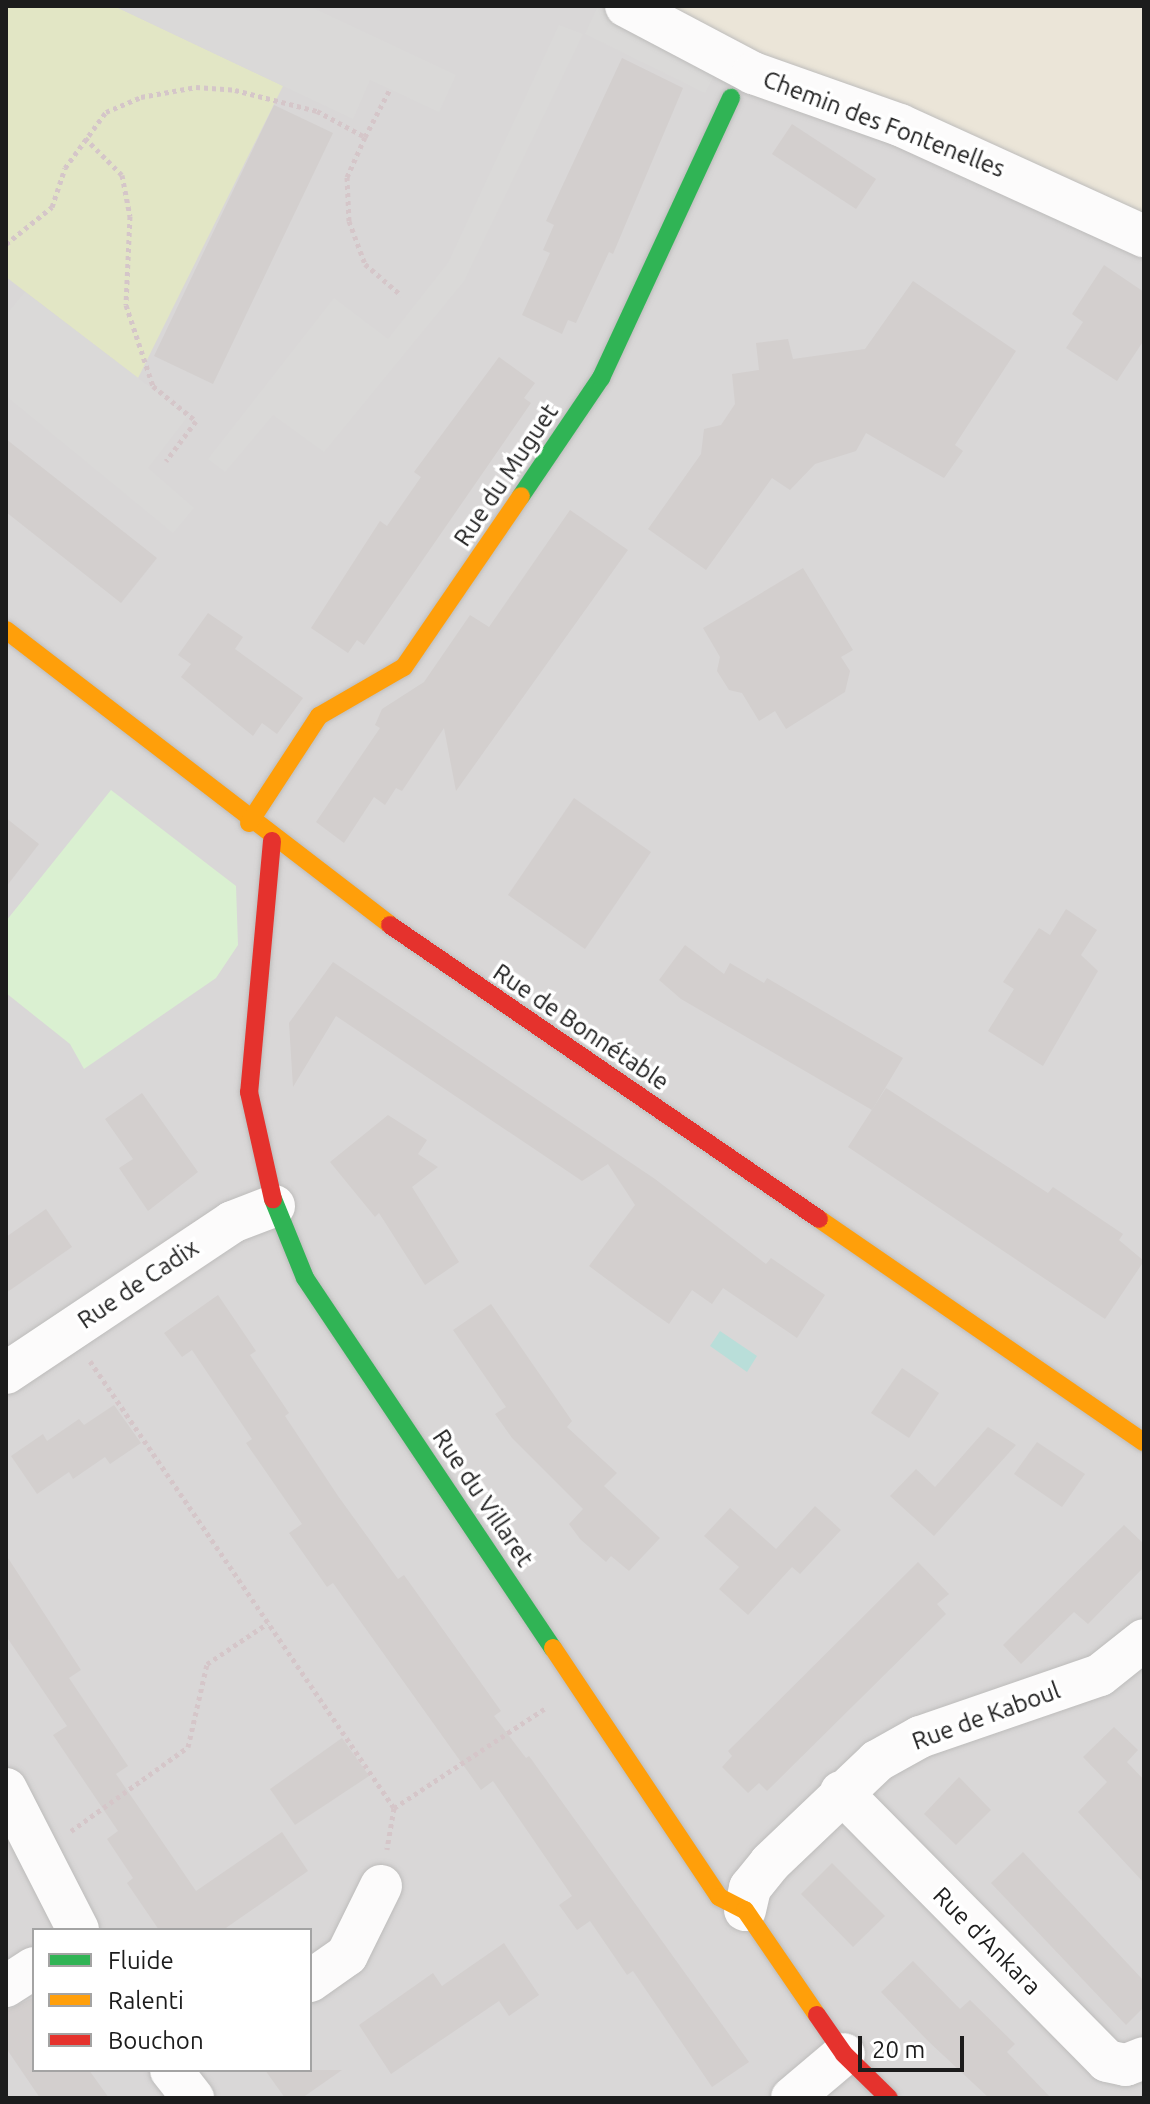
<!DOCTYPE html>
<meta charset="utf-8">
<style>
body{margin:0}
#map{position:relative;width:1150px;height:2104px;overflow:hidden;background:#eae7e5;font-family:Ubuntu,sans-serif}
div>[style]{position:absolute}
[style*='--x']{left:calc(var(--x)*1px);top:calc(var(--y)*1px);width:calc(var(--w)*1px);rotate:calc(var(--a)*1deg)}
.residential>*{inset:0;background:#d9d7d7}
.farmland>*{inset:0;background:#ebe5d8}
.grass>*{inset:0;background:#e2e6c5}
.park>*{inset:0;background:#daf0d1}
.parking>*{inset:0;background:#dad9d8}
.water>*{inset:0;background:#b9ded9}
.building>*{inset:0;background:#d3cfce}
.path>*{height:5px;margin-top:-2.5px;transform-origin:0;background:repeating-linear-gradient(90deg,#d5c6c9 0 4px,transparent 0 8px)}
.roads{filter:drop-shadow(0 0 2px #bdbcbb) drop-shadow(0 0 2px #bdbcbb)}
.street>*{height:42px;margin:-21px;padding:0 21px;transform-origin:21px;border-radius:21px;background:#fcfbfb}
.fast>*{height:18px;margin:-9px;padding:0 9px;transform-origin:9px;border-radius:9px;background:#30b455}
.slow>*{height:18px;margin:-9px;padding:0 9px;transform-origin:9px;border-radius:9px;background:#ff9f0a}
.jam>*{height:18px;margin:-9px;padding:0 9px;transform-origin:9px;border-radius:9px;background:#e5322d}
span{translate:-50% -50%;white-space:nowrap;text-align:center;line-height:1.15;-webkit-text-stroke:7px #fff;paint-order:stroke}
.street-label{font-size:24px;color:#1c1c1c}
.frame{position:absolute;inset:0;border:8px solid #1c1c1c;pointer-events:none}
.legend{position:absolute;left:32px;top:1928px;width:280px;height:144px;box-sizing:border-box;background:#fff;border:2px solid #a4a4a4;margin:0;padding:10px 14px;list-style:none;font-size:24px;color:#1c1c1c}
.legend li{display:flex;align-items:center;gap:16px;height:40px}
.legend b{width:40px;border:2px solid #a4a4a4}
.scale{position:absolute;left:858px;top:2036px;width:106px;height:36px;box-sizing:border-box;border:4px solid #1c1c1c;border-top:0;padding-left:10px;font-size:24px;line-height:28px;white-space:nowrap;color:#1c1c1c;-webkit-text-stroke:6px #fff;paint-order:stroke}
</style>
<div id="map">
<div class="residential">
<div style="clip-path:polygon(evenodd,6px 6px,639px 6px,1144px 236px,1144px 2098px,6px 2098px,6px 6px,34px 1930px,310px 1930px,310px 2070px,34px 2070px,34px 1930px)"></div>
</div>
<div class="farmland">
<div style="clip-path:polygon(639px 6px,1144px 6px,1144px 236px)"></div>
</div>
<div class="grass">
<div style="clip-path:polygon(6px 6px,114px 6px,283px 86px,138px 378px,6px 277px)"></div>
</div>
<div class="park">
<div style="clip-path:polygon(111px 790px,236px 886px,238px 945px,216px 978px,84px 1069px,70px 1044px,6px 993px,6px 921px)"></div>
</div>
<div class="parking">
<div style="clip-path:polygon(114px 6px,309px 6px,456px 75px,439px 112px,370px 80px,353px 119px)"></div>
<div style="clip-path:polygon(598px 6px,719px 66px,705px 93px,585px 34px)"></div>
<div style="clip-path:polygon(559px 25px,583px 34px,464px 281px,324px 452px,273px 415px,225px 472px,208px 459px,334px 298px,388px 339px,448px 263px)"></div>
<div style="clip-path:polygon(25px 292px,188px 416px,148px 468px,194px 508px,173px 533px,6px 396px,6px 315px)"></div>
</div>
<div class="water">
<div style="clip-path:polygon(720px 1331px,757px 1356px,747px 1372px,710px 1346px)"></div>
</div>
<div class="building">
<div style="clip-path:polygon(622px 58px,683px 88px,613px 254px,609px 252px,576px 323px,568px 320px,562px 334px,522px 315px,550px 253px,543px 250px,554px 225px,546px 221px)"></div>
<div style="clip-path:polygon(274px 105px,333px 133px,213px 384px,154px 356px)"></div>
<div style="clip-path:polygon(792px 124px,876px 179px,856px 209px,772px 154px)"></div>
<div style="clip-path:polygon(1104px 265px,1144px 292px,1144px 340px,1117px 381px,1066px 348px,1083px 322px,1072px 314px)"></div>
<div style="clip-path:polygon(913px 281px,1016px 351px,955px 445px,963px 451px,944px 478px,866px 433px,856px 451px,815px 464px,790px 490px,772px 478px,706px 570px,648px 529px,701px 454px,704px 429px,721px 425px,735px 404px,732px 374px,759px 370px,756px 343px,788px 339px,793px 359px,865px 349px)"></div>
<div style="clip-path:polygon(499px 357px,535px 383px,524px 398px,531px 403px,364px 645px,357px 640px,348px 653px,311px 628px,380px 521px,387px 526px,421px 477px,414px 472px)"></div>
<div style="clip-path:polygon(6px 439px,157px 558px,121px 603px,6px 512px)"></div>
<div style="clip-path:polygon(570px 510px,628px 550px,456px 791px,444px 728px,402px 791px,396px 788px,385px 805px,374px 797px,344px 843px,316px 822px,380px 728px,375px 725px,382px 709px,424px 682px,470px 615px,489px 627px)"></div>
<div style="clip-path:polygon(803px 568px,853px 650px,841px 657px,850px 671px,845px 692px,786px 729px,775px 711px,759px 721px,742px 693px,729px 690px,717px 671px,720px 657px,703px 628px)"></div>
<div style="clip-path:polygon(208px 613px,243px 637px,235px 649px,303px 698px,277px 734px,262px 723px,253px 736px,181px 677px,191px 664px,178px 655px)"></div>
<div style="clip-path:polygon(574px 798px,651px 852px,585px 949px,508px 895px)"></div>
<div style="clip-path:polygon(6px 818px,39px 844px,6px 887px)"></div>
<div style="clip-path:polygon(1066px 909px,1097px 930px,1081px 955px,1098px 971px,1043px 1066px,988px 1031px,1014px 989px,1003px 982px,1039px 928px,1050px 935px)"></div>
<div style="clip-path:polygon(685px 945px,724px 974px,730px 963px,764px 983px,767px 978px,903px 1058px,872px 1110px,681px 999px,659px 980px)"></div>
<div style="clip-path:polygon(333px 962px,655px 1179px,766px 1264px,771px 1258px,825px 1295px,797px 1338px,723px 1288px,712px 1304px,692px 1290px,669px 1324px,632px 1298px,589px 1266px,635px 1205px,608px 1164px,582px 1181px,336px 1016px,293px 1087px,289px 1023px)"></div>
<div style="clip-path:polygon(886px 1088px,1048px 1193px,1053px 1187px,1123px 1234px,1119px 1240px,1144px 1261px,1105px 1319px,848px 1147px)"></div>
<div style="clip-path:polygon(142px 1093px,198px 1172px,148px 1211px,119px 1168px,133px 1159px,105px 1119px)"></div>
<div style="clip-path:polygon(388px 1115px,427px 1140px,418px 1154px,438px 1167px,412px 1187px,459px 1262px,425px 1285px,379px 1213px,375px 1217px,330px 1162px)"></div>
<div style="clip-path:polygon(46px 1209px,72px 1247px,6px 1293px,6px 1237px)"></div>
<div style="clip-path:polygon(218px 1295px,256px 1351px,250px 1355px,289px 1413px,285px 1416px,338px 1496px,398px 1579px,404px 1575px,501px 1711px,494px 1716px,526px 1758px,529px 1756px,749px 2062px,712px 2087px,633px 1971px,627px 1975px,590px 1921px,577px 1930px,559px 1905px,572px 1896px,493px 1781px,481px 1790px,333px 1583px,327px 1587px,289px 1533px,302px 1524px,246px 1443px,252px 1439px,192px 1350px,182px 1357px,164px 1333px)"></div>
<div style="clip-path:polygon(491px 1304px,572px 1421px,567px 1427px,617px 1473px,604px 1486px,660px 1538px,629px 1571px,611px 1556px,606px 1562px,580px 1539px,569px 1524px,583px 1509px,512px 1438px,495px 1414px,506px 1407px,453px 1330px)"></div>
<div style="clip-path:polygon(902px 1368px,939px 1393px,909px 1438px,871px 1413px)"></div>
<div style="clip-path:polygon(114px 1405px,141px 1443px,110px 1464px,105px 1457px,73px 1479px,69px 1472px,37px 1494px,11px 1456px,43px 1434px,47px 1441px,79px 1419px,84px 1425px)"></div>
<div style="clip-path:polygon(988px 1427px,1016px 1445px,934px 1536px,890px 1496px,916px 1469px,935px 1487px)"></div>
<div style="clip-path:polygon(1037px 1442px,1085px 1474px,1062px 1507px,1014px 1474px)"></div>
<div style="clip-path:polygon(815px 1506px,841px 1530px,800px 1574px,792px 1567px,748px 1615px,719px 1589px,739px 1567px,704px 1536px,730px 1508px,776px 1549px)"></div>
<div style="clip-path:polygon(1124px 1525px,1144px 1544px,1144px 1567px,1088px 1624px,1074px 1612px,1021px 1664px,1003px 1645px)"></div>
<div style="clip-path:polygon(6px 1555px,81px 1670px,69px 1678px,128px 1766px,116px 1774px,196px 1891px,282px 1832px,308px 1871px,223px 1930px,159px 1930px,127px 1883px,133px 1878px,107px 1839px,118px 1831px,53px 1735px,67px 1726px,6px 1636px)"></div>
<div style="clip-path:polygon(918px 1562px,949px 1594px,937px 1604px,946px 1614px,767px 1791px,759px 1783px,748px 1793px,722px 1767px,732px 1756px,728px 1751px)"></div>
<div style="clip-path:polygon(1114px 1727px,1138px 1750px,1127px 1762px,1144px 1780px,1144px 1883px,1078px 1812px,1107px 1782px,1083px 1757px)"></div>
<div style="clip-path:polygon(342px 1738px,369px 1776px,295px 1825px,270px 1789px)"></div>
<div style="clip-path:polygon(959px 1777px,991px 1810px,956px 1845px,924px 1814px)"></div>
<div style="clip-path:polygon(1023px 1852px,1144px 1981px,1144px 2007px,1126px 2025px,991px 1883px)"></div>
<div style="clip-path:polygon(832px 1863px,885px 1916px,853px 1947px,801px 1894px)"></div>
<div style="clip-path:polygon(504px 1943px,539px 1995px,509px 2016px,499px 2001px,391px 2074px,359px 2025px,433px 1973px,442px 1986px)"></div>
<div style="clip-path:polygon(913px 1961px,960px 2009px,970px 2000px,1015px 2044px,1007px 2052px,1051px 2098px,989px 2098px,928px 2041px,881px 1992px)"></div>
<div style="clip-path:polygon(34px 1997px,34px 2070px,89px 2070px,109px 2098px,40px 2098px,6px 2048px,6px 2011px)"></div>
<div style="clip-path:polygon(265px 2070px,342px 2070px,302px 2098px,285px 2098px)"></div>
</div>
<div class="path">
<div style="--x:365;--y:137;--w:54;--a:-62.5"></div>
<div style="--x:85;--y:138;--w:52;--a:45"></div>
<div style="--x:122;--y:175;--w:42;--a:79"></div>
<div style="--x:130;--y:216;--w:89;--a:92.6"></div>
<div style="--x:126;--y:305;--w:85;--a:71.6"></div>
<div style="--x:153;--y:386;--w:55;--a:39.1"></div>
<div style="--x:196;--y:421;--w:50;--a:126.9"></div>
<div style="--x:6;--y:244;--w:59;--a:-38.8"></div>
<div style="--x:52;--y:207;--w:41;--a:-71.6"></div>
<div style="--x:65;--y:168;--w:69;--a:-53.8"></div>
<div style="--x:106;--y:112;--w:38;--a:-23"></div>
<div style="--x:141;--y:97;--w:56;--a:-10.3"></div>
<div style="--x:196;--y:87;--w:39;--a:4"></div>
<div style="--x:235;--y:90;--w:85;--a:14.4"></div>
<div style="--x:317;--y:111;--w:55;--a:28.4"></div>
<div style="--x:365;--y:137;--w:44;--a:114.2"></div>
<div style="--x:347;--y:177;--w:44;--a:87.4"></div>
<div style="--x:349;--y:221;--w:46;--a:69.6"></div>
<div style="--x:365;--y:264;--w:48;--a:40.7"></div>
<div style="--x:90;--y:1361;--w:541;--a:55.78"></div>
<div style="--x:394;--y:1808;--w:42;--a:99.7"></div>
<div style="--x:394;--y:1808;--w:183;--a:-33.4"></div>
<div style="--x:71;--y:1831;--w:144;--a:-35.7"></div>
<div style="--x:188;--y:1747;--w:85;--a:-77.1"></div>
<div style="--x:207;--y:1664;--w:73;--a:-33.9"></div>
</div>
<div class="roads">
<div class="street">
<div style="--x:626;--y:6;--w:144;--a:27.8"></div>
<div style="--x:753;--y:73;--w:156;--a:19.5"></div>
<div style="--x:900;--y:125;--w:268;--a:24.5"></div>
<div style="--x:6;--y:1373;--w:272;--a:-33.7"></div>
<div style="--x:232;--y:1222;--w:45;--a:-20.9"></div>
<div style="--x:6;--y:1789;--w:158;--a:62.9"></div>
<div style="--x:841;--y:1792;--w:378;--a:45.3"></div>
<div style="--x:1107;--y:2061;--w:19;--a:12"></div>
<div style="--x:1126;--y:2065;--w:19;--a:-21"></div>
<div style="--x:745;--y:1910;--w:23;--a:-77"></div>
<div style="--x:750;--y:1888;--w:32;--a:-51"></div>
<div style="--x:770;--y:1863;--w:148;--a:-43.6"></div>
<div style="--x:877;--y:1761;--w:49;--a:-29.2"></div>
<div style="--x:920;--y:1737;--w:190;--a:-19"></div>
<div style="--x:1100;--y:1675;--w:56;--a:-38.5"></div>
<div style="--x:310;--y:1981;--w:45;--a:-35.1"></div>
<div style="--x:347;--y:1955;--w:77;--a:-63.8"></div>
<div style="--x:6;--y:1986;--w:33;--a:-33"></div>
<div style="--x:171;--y:2070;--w:36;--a:52"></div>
<div style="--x:792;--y:2098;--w:68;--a:-40.2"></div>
</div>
<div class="fast">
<div style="--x:521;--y:496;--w:143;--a:-55.9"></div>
<div style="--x:601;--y:378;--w:309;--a:-65.1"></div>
<div style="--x:273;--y:1199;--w:85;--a:67.9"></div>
<div style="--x:305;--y:1278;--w:445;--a:56.2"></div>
</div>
<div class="slow">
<div style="--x:6;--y:630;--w:484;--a:37.5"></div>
<div style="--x:249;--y:823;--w:128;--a:-56.8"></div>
<div style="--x:319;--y:716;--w:98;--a:-30"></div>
<div style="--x:404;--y:667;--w:207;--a:-55.6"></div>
<div style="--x:819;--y:1219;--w:394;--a:34.5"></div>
<div style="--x:553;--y:1648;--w:299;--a:56.3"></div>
<div style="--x:719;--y:1897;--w:29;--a:27"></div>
<div style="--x:745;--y:1910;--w:127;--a:55.6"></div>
</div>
<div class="jam">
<div style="--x:272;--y:841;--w:252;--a:95.2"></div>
<div style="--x:249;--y:1092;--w:110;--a:77.4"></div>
<div style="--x:390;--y:925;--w:520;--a:34.42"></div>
<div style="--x:817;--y:2015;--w:47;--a:55.3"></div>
<div style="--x:844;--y:2054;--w:63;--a:44.4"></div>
</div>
</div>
<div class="street-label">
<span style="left:884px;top:124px;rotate:21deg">Chemin des Fontenelles</span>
<span style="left:506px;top:475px;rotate:-56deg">Rue du Muguet</span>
<span style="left:581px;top:1027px;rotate:34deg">Rue de Bonnétable</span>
<span style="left:138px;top:1284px;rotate:-34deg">Rue de Cadix</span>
<span style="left:483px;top:1498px;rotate:56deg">Rue du Villaret</span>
<span style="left:986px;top:1716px;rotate:-20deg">Rue de Kaboul</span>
<span style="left:987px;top:1941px;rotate:45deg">Rue d'Ankara</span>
</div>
<div class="frame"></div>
<ul class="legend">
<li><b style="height:10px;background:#30b455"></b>Fluide</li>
<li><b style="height:10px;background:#ff9f0a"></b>Ralenti</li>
<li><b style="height:10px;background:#e5322d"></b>Bouchon</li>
</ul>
<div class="scale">20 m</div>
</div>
